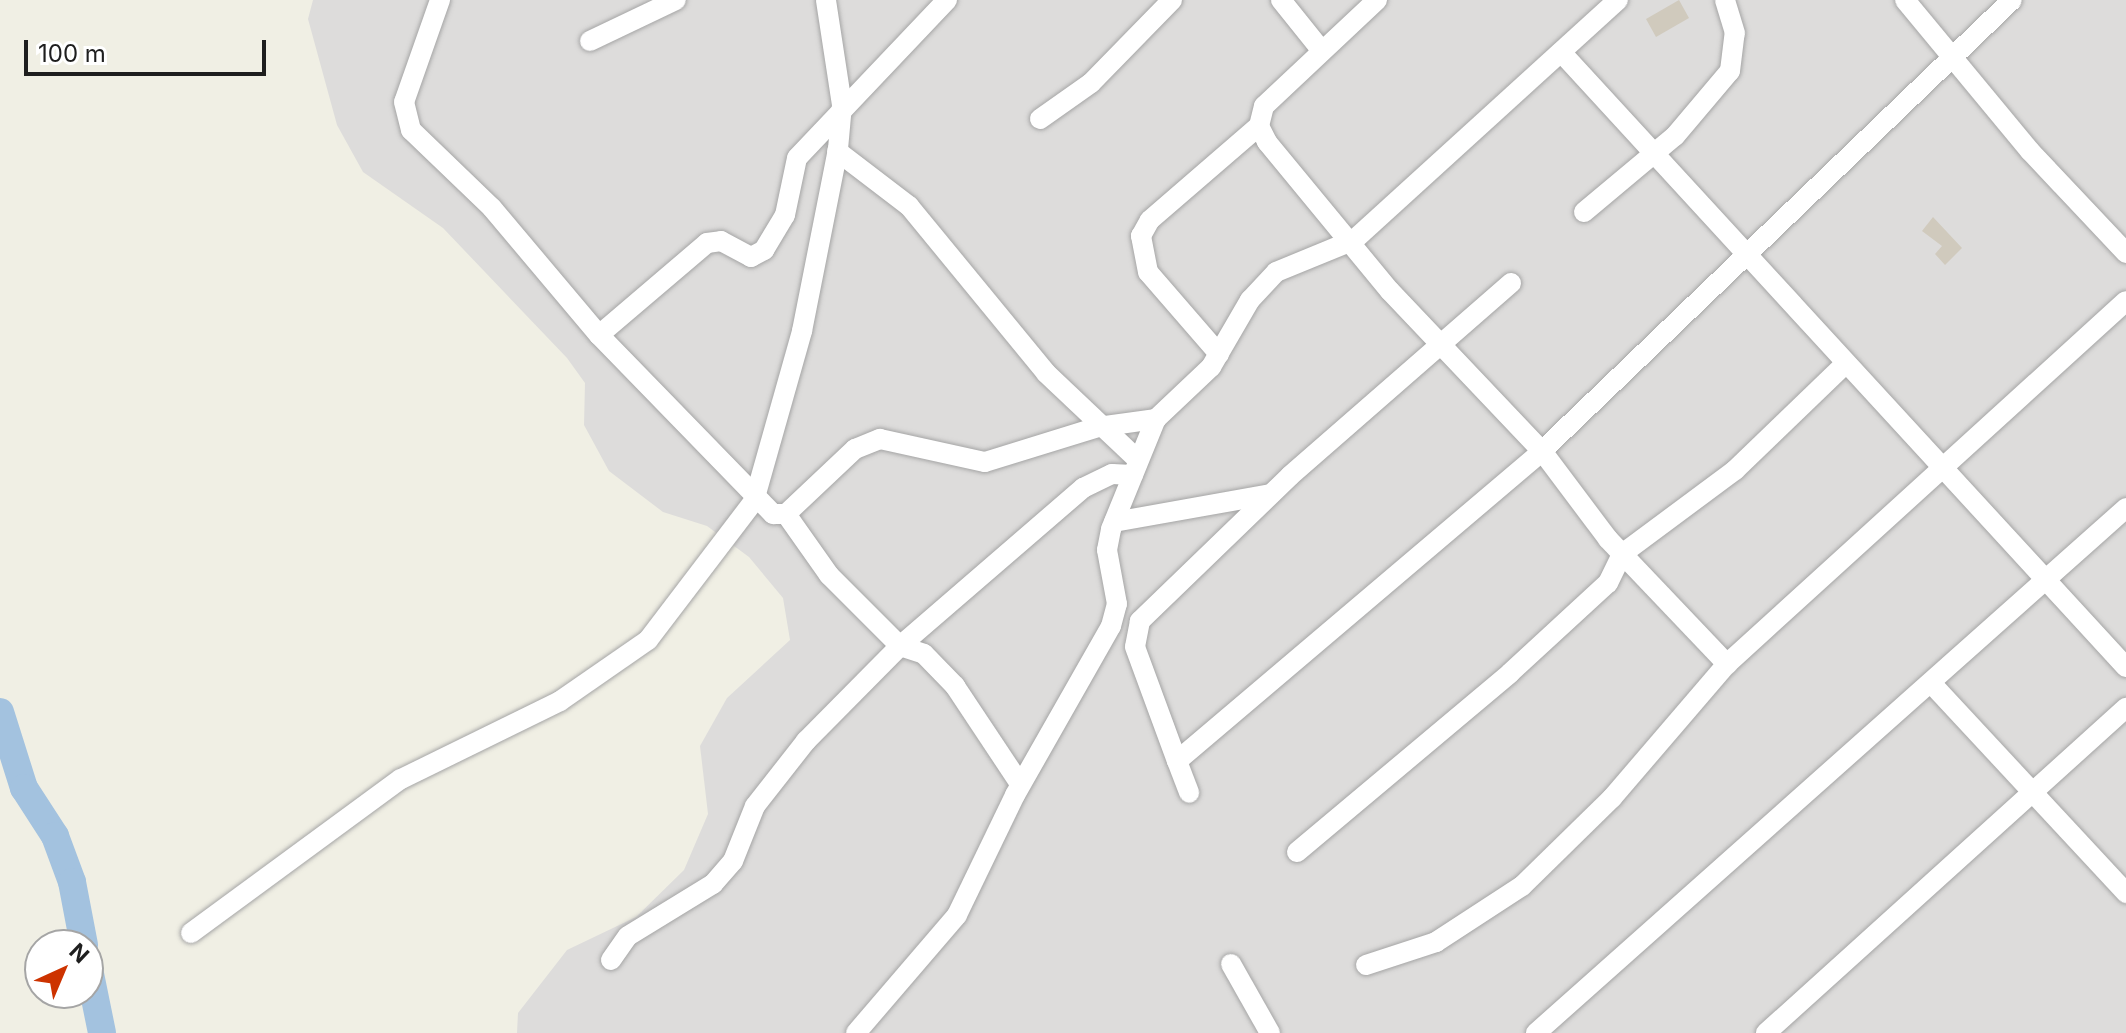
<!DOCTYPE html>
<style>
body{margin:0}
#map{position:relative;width:2126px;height:1033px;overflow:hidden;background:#f0efe4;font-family:Inter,sans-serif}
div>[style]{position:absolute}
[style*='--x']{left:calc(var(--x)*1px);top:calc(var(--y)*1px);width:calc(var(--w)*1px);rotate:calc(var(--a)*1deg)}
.residential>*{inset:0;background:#dddcdb}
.river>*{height:28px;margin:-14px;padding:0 14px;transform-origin:14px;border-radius:14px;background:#a3c2df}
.building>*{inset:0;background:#d0cabd}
.roads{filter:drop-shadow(0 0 2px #a5a5a5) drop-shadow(0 0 2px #a5a5a5)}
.minor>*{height:20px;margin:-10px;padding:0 10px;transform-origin:10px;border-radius:10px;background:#fff}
span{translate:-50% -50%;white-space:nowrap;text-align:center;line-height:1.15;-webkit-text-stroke:6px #fff;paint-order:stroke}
.north{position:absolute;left:24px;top:929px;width:80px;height:80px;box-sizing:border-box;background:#fff;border:2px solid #a5a5a5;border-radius:50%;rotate:44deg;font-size:22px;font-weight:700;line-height:32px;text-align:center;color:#1e1e1e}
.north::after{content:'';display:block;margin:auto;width:28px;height:36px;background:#cd3300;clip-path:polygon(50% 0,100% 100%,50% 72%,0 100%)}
.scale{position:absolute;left:24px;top:40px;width:242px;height:36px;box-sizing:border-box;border:4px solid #1e1e1e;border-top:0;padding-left:10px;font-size:24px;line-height:28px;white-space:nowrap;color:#1e1e1e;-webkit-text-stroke:6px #fff;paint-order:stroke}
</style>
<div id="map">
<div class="residential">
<div style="clip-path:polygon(313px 0,2126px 0,2126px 1033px,517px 1033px,518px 1013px,567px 950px,636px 917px,684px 870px,708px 814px,700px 746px,727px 698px,790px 640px,783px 598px,749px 557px,707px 526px,663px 512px,609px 471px,584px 425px,585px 383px,567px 358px,443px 228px,363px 172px,337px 125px,308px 19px)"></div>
</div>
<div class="river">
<div style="--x:0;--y:712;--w:80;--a:72.5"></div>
<div style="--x:24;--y:788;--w:57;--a:57.1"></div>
<div style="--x:55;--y:836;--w:49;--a:69.7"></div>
<div style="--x:72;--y:882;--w:64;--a:79.2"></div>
<div style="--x:88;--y:964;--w:70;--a:78.5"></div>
</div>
<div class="building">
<div style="clip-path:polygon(1679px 0,1689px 18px,1656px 37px,1646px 19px)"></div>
<div style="clip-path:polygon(1933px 217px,1962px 248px,1945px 265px,1935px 254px,1942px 246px,1922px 231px)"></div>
</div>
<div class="roads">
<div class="minor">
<div style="--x:440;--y:0;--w:108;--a:109.4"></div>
<div style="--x:404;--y:102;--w:29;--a:76"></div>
<div style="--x:411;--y:130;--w:112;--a:43.9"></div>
<div style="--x:492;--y:208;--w:166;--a:49.9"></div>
<div style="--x:599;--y:335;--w:142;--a:-40.4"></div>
<div style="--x:707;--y:243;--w:14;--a:-8"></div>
<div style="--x:721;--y:241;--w:34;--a:28"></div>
<div style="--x:751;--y:257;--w:15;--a:-28"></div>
<div style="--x:764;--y:250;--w:41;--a:-59"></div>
<div style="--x:785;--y:215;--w:58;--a:-78.1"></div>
<div style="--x:797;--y:158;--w:218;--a:-46.5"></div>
<div style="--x:1281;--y:0;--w:65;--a:51.2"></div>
<div style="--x:1377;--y:0;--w:155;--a:136.8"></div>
<div style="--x:1264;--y:106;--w:21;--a:104"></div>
<div style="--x:1259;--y:126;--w:18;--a:63"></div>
<div style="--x:1267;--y:142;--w:193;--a:50.5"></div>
<div style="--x:1390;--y:291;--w:221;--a:46.5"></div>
<div style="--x:1542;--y:451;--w:110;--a:53.1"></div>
<div style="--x:1608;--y:539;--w:173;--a:46.4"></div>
<div style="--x:1905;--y:0;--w:196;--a:50.4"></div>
<div style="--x:2030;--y:151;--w:140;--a:46.7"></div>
<div style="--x:590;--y:41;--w:95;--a:-25.5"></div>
<div style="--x:1561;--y:52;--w:835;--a:47.43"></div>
<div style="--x:1040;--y:119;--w:62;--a:-35.2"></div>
<div style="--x:1091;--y:83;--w:116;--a:-45.7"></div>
<div style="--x:837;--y:151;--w:91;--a:37.4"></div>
<div style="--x:909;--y:206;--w:216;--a:50.6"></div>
<div style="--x:1046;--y:373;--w:125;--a:43.4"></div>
<div style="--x:1584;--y:212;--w:119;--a:-39.9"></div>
<div style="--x:1675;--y:136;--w:85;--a:-49.8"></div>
<div style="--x:1730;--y:71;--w:38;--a:-83"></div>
<div style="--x:1735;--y:33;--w:34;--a:-107"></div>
<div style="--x:1511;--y:283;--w:293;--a:138.9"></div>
<div style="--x:1290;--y:476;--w:209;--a:136"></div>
<div style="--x:1140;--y:621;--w:26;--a:101"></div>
<div style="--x:1135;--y:647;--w:121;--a:69.8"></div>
<div style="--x:1177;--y:761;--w:479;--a:-40.3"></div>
<div style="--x:1542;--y:451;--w:651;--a:-43.82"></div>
<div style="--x:599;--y:335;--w:250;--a:45.8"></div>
<div style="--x:773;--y:514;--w:13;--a:0"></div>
<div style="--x:786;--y:514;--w:95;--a:-43.3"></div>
<div style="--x:855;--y:449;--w:27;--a:-22"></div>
<div style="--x:880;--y:439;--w:107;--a:12.4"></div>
<div style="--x:985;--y:462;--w:118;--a:-17.2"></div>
<div style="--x:1098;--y:427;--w:59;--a:-7.9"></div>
<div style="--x:1219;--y:354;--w:108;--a:-130.9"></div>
<div style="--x:1148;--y:272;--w:37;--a:-101"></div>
<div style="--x:1141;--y:236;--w:18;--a:-61"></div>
<div style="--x:1150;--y:220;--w:144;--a:-40.8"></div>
<div style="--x:786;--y:514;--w:75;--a:54.8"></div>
<div style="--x:829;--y:575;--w:100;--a:45"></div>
<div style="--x:900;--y:646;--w:25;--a:18"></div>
<div style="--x:924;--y:654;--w:45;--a:45.9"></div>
<div style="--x:955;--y:686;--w:118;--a:56.4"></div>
<div style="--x:1114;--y:522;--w:159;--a:-10.1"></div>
<div style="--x:1931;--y:683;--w:287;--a:47.1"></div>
<div style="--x:1177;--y:761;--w:34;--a:69"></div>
<div style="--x:1297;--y:852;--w:278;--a:-40"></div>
<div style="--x:1510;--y:673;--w:133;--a:-42.6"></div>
<div style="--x:1608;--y:583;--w:32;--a:-64"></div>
<div style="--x:1622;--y:554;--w:141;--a:-36.6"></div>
<div style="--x:1735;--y:470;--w:150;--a:-43.9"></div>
<div style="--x:191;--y:933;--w:260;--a:-36.3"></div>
<div style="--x:401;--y:779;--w:177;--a:-26.1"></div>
<div style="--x:560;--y:701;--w:107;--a:-34.7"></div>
<div style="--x:648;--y:640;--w:175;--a:-52.7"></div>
<div style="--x:754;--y:501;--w:177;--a:-74.2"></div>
<div style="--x:802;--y:331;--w:186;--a:-78.8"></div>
<div style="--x:838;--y:149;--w:44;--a:-84.8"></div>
<div style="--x:842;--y:105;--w:106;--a:-98.7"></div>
<div style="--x:611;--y:960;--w:29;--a:-55"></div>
<div style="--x:628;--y:936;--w:100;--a:-31.5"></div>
<div style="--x:713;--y:884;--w:30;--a:-49"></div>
<div style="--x:733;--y:861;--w:59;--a:-68.2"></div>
<div style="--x:755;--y:806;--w:83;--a:-51.9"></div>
<div style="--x:806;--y:741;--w:134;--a:-45.3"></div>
<div style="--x:900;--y:646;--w:242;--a:-40.8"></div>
<div style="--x:1083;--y:488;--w:32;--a:-26"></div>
<div style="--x:1112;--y:474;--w:21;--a:3"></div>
<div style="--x:1231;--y:964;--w:79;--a:60.5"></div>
<div style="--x:1366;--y:965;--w:74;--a:-18.2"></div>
<div style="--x:1436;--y:942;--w:103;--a:-33.1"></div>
<div style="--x:1522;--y:886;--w:126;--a:-44.4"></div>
<div style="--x:1612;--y:798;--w:177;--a:-49.4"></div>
<div style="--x:1727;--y:664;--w:539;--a:-42.3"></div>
<div style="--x:856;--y:1033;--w:155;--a:-49.4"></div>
<div style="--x:957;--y:915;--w:133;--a:-64.2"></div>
<div style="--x:1015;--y:795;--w:194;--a:-60.4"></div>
<div style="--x:1111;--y:626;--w:23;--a:-75"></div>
<div style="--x:1117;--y:604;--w:55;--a:-100.5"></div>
<div style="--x:1107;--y:550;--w:21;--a:-79"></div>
<div style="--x:1111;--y:529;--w:119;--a:-67.8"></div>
<div style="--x:1156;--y:419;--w:76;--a:-43.4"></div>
<div style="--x:1211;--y:367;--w:78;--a:-59.8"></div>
<div style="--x:1250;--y:300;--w:38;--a:-47"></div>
<div style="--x:1276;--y:272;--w:84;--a:-22.3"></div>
<div style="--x:1354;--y:240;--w:357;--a:-42.3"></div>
<div style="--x:1536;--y:1033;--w:790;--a:-41.66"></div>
<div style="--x:1766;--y:1033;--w:485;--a:-42.1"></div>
</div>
</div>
<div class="north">N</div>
<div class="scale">100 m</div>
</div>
